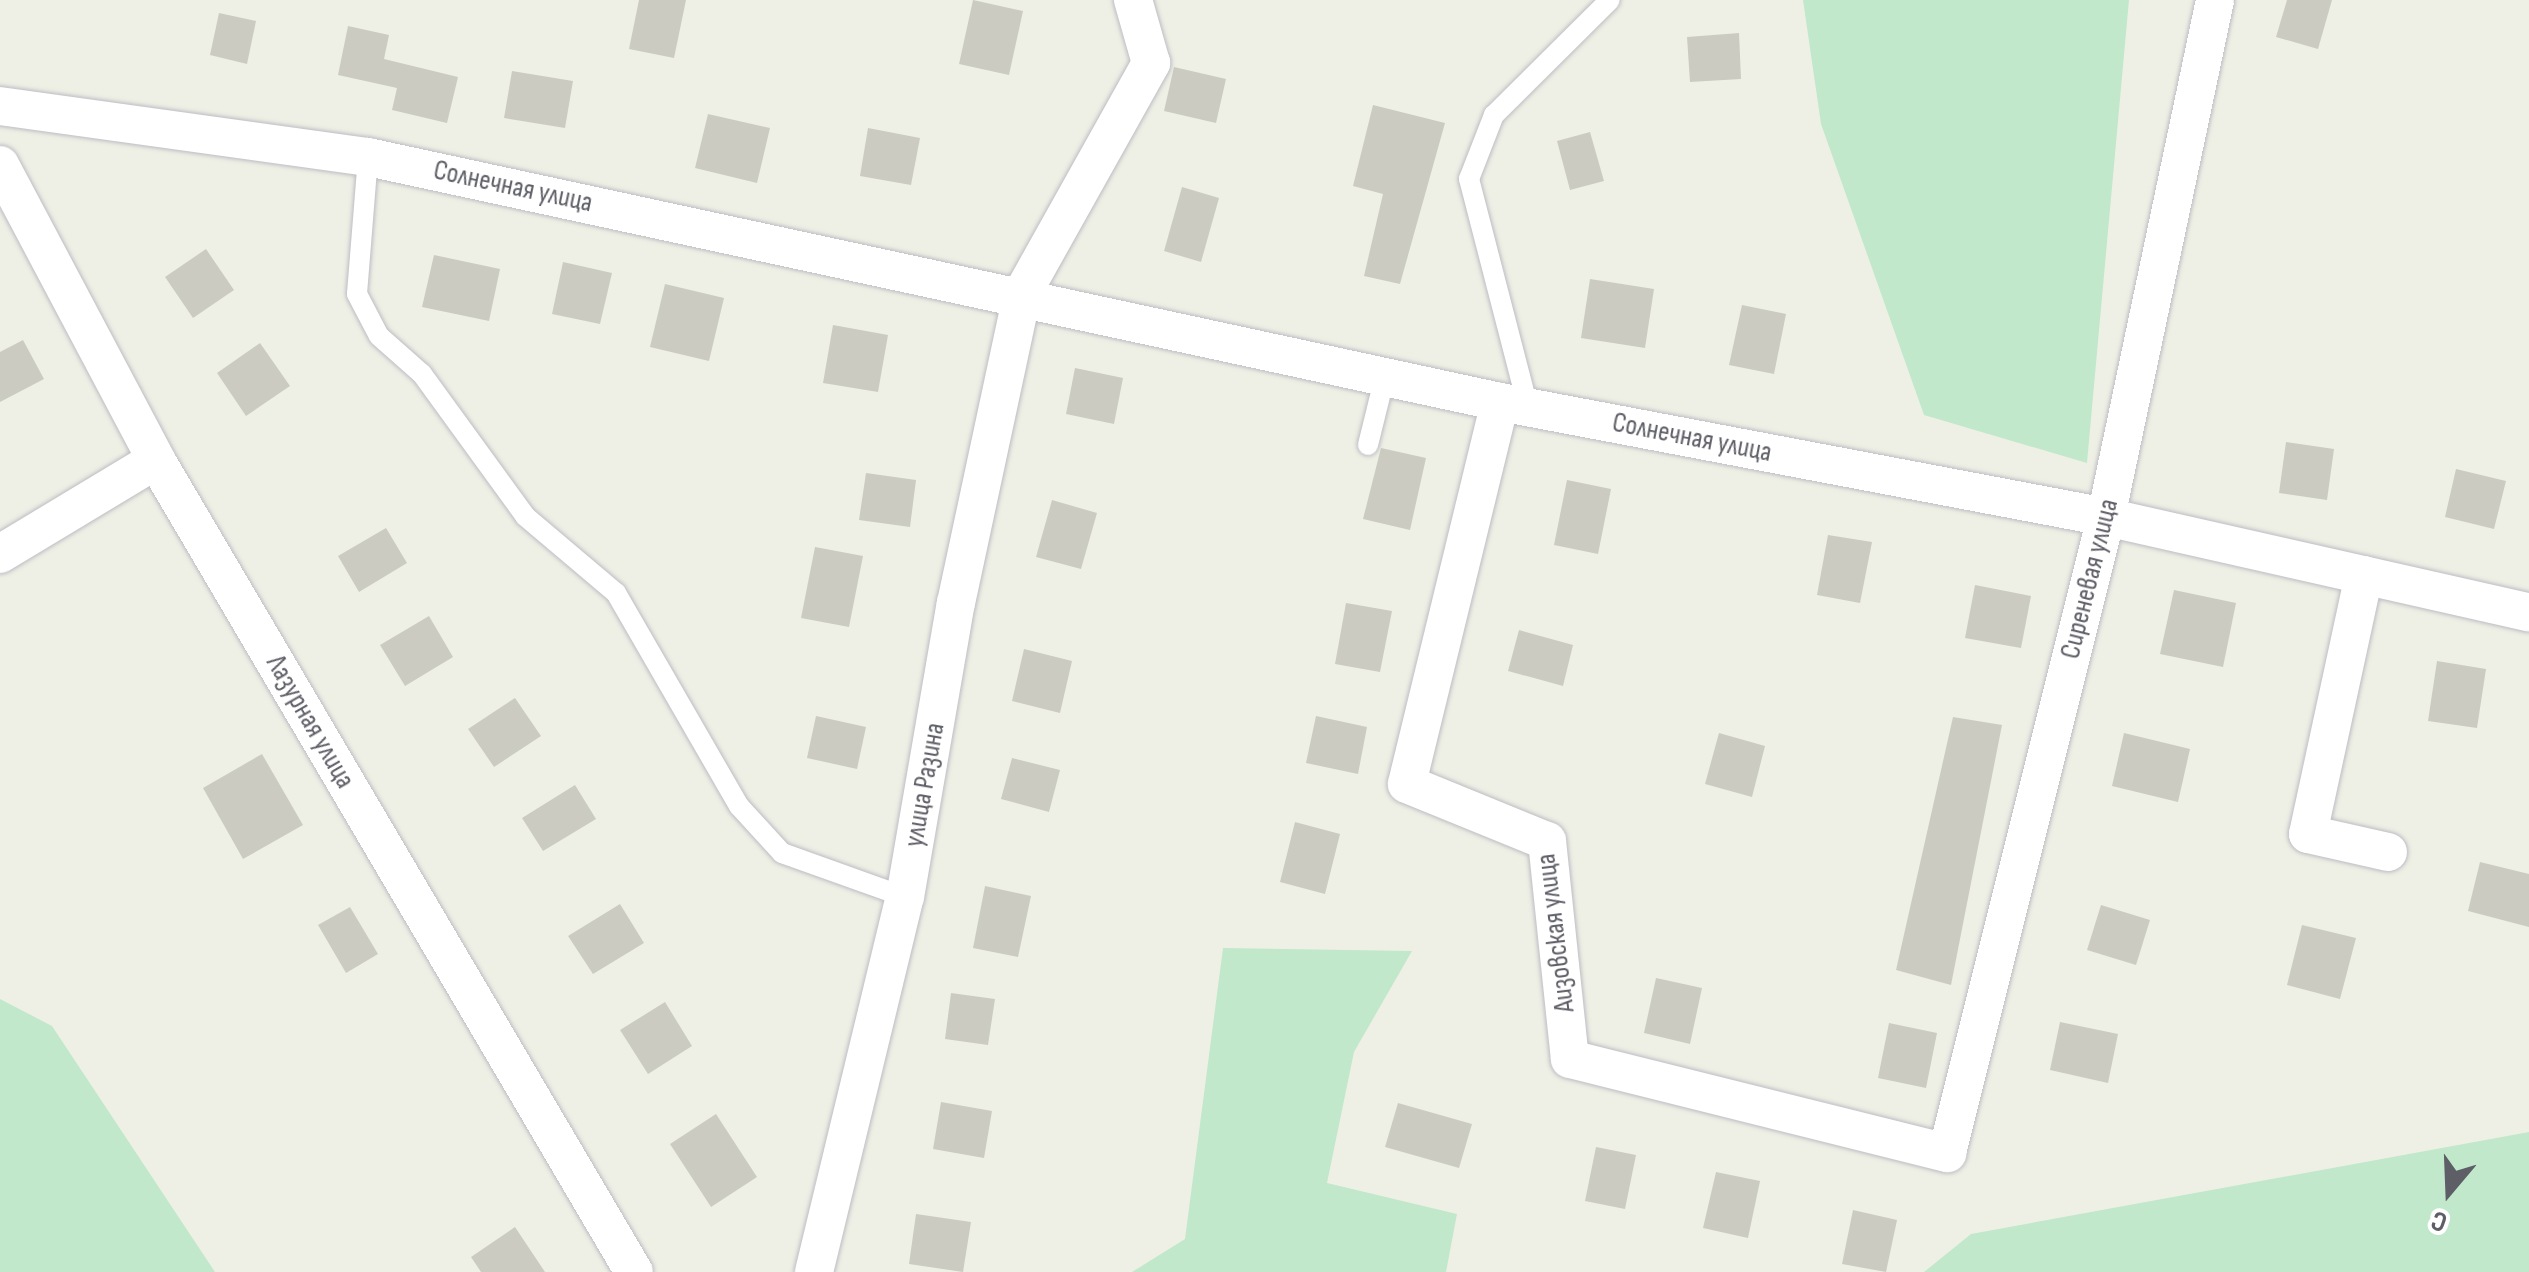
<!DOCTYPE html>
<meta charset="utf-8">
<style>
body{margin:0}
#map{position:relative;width:2529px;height:1272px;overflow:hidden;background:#eff0e5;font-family:"Sofia Sans Condensed",sans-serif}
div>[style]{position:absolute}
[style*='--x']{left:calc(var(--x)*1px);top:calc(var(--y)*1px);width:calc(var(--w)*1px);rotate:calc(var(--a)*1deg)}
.green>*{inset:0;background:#c1e8cb}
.building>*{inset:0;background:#cbcbc1}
.roads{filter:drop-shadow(0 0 2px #bcbdc4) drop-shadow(0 0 2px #bcbdc4)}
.lane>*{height:20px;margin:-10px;padding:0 10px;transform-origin:10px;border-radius:10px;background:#fff}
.street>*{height:38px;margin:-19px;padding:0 19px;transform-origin:19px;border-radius:19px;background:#fff}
span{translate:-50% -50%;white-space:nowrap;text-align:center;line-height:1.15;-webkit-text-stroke:10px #fff;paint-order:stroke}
.street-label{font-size:28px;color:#5d5e66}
.north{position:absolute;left:2399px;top:1142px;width:100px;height:100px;-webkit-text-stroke:8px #fff;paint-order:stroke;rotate:199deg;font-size:28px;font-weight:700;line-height:40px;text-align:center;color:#5d5e66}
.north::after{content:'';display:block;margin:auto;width:35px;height:45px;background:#5d5e66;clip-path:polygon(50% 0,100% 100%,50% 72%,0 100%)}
</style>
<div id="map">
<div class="green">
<div style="clip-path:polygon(1803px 0,2129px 0,2087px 463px,1924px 415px,1821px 124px)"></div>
<div style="clip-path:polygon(1223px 948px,1412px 951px,1354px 1052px,1327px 1183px,1457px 1214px,1446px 1272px,1132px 1272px,1185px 1239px)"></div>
<div style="clip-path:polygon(0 999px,52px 1026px,215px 1272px,0 1272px)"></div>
<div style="clip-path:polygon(2529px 1132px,2529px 1272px,1924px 1272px,1971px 1234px)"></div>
</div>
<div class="building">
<div style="clip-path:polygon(639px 0,686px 0,674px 58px,629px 49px)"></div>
<div style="clip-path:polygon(973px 0,1023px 11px,1009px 75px,959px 64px)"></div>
<div style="clip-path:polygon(2287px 0,2332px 0,2318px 49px,2276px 37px)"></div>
<div style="clip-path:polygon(219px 13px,256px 21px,247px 64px,210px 55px)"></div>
<div style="clip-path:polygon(348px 26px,389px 35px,384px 59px,458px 77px,447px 123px,392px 110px,397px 88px,338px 75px)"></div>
<div style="clip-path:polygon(1739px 33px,1741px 79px,1690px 82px,1687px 37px)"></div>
<div style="clip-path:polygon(1174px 67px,1226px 79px,1216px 123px,1164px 111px)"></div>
<div style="clip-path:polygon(512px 71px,573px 81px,565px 128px,504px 118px)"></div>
<div style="clip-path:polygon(1373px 105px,1445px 123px,1400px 284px,1364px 276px,1383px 194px,1353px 186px)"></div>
<div style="clip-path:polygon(708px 114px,770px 128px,757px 183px,695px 168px)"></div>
<div style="clip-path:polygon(868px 128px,920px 138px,911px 185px,860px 176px)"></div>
<div style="clip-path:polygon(1590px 132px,1604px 181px,1570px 190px,1557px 141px)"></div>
<div style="clip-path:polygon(1182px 187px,1219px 198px,1201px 262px,1164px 251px)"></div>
<div style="clip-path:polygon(206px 249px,234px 290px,193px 318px,165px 277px)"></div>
<div style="clip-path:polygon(434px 255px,500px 269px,489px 321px,422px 307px)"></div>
<div style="clip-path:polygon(563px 262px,612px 273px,600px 324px,552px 314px)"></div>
<div style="clip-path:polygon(1590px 279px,1654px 289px,1645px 348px,1581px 338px)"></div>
<div style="clip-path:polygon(665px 284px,724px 298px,709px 361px,650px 347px)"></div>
<div style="clip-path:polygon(1742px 305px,1786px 314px,1774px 374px,1729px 365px)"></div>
<div style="clip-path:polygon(833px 325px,888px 335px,878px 392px,823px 383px)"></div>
<div style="clip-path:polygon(23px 340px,44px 379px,0 402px,0 352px)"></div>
<div style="clip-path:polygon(260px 343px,290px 386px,246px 416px,217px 373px)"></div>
<div style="clip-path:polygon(1075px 368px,1123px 378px,1114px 424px,1066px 414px)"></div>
<div style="clip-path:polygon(2286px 442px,2334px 449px,2327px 500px,2279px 493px)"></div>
<div style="clip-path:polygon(1381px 448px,1426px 458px,1410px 530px,1363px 519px)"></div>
<div style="clip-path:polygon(2456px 469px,2506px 481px,2494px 529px,2445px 517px)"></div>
<div style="clip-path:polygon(866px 473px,916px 480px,910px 527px,859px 520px)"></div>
<div style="clip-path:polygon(1567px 480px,1611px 489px,1598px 554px,1554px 545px)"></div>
<div style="clip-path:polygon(1052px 500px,1097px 513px,1081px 569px,1036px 557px)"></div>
<div style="clip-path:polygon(386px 528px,407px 563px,359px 592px,338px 556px)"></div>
<div style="clip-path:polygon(1828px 535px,1872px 542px,1860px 603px,1817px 595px)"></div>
<div style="clip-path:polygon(815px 547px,863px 556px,849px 627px,801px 618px)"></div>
<div style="clip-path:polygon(1975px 585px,2031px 596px,2021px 648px,1965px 638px)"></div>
<div style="clip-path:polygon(2174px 590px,2236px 603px,2223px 667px,2160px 654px)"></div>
<div style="clip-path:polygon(1346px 603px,1392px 611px,1380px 672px,1335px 664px)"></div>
<div style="clip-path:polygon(429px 616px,453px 657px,405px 686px,380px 645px)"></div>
<div style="clip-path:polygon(1519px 630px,1573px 645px,1563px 686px,1508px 671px)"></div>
<div style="clip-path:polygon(1024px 649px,1072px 661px,1060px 713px,1012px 701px)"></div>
<div style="clip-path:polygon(2437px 661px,2486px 669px,2477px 728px,2428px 721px)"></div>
<div style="clip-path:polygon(515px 698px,541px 736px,494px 767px,468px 729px)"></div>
<div style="clip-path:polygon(816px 716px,866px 727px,857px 769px,807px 758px)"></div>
<div style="clip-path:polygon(1316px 716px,1367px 727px,1358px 774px,1306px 763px)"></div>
<div style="clip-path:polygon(1953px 717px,2002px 725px,1951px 985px,1896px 970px)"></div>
<div style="clip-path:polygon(1719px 733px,1765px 746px,1752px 797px,1705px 784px)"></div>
<div style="clip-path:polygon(2124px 733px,2190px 749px,2178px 802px,2112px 786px)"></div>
<div style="clip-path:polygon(262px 754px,303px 825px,243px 859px,203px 788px)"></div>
<div style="clip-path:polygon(1012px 758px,1060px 770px,1049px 812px,1001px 799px)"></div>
<div style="clip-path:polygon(575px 785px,596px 819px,543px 851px,522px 818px)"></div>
<div style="clip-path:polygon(1295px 822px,1340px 834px,1325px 894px,1280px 882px)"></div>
<div style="clip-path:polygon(2480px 862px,2529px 874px,2529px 927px,2468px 911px)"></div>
<div style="clip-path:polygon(985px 886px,1031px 896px,1018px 957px,973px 948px)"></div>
<div style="clip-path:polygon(620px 904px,644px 943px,593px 974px,568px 936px)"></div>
<div style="clip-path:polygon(2101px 905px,2150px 920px,2136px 965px,2087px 950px)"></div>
<div style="clip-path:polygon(350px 907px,378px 954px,346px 973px,318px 925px)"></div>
<div style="clip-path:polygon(2302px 925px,2356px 938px,2340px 999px,2287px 985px)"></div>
<div style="clip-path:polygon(1656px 978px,1702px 988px,1690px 1044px,1644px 1033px)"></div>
<div style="clip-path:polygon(951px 993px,995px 999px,988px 1045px,945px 1039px)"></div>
<div style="clip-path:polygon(665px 1002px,692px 1046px,648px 1074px,620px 1030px)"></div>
<div style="clip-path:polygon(2060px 1022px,2118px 1034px,2108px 1083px,2050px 1070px)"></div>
<div style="clip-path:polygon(1889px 1023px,1937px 1033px,1926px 1088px,1878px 1078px)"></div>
<div style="clip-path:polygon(941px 1102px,992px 1111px,984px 1158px,933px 1149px)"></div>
<div style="clip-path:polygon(1398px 1103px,1472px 1124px,1459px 1168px,1385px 1147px)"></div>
<div style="clip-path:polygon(716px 1114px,757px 1177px,711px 1207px,670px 1144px)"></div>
<div style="clip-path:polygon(1596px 1147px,1636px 1155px,1625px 1209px,1585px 1201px)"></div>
<div style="clip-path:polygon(1716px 1172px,1760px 1181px,1748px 1238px,1703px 1228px)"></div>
<div style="clip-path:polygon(1853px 1210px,1897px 1220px,1886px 1272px,1842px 1264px)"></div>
<div style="clip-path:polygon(916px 1214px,971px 1222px,963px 1272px,909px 1264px)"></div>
<div style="clip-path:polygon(515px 1227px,545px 1272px,481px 1272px,471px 1257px)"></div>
</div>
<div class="roads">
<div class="lane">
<div style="--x:368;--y:157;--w:137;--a:94.6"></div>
<div style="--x:357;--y:294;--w:47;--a:62.4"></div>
<div style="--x:379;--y:336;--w:57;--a:41.5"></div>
<div style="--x:422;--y:374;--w:175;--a:54"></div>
<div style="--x:525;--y:516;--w:119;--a:40.2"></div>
<div style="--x:616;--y:593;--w:246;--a:60"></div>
<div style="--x:739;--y:806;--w:64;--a:47.5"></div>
<div style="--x:782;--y:853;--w:131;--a:19.7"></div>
<div style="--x:1528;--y:407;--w:236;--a:-104.5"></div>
<div style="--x:1469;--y:179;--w:69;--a:-68.7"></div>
<div style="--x:1494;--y:115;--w:163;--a:-44.8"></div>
<div style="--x:1368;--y:445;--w:71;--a:-76.2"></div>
</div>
<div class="street">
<div style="--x:0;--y:106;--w:372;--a:7.9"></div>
<div style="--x:368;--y:157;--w:1158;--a:12.21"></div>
<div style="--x:1500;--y:402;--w:617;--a:10.75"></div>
<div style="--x:2106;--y:517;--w:434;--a:12.7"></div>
<div style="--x:0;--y:165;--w:334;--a:62.1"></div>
<div style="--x:156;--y:460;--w:942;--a:59.52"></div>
<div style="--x:1500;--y:402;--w:393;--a:103.7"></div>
<div style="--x:1407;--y:784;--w:151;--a:22.2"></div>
<div style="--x:1547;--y:841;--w:219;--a:84"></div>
<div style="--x:1570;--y:1059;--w:389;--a:14"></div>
<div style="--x:1947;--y:1153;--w:656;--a:-75.96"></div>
<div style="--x:2106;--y:517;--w:528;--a:-78.09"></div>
<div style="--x:0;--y:554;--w:182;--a:-31.1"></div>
<div style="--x:2364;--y:575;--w:265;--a:102.2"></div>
<div style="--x:2308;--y:834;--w:82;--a:12.7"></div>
<div style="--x:814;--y:1272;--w:386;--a:-76.4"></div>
<div style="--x:905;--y:897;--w:298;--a:-80.2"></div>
<div style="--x:956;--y:603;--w:316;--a:-77.9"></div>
<div style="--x:1022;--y:294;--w:265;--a:-60.8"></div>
<div style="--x:1151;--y:63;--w:66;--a:-105.9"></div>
</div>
</div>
<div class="street-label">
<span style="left:513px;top:187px;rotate:12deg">Солнечная улица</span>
<span style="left:1692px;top:438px;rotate:11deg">Солнечная улица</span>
<span style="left:2090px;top:579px;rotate:-76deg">Сиреневая улица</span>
<span style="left:310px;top:722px;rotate:60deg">Лазурная улица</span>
<span style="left:925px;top:785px;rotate:-80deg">улица Разина</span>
<span style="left:1556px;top:933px;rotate:-97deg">Аизовская улица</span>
</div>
<div class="north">С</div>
</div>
